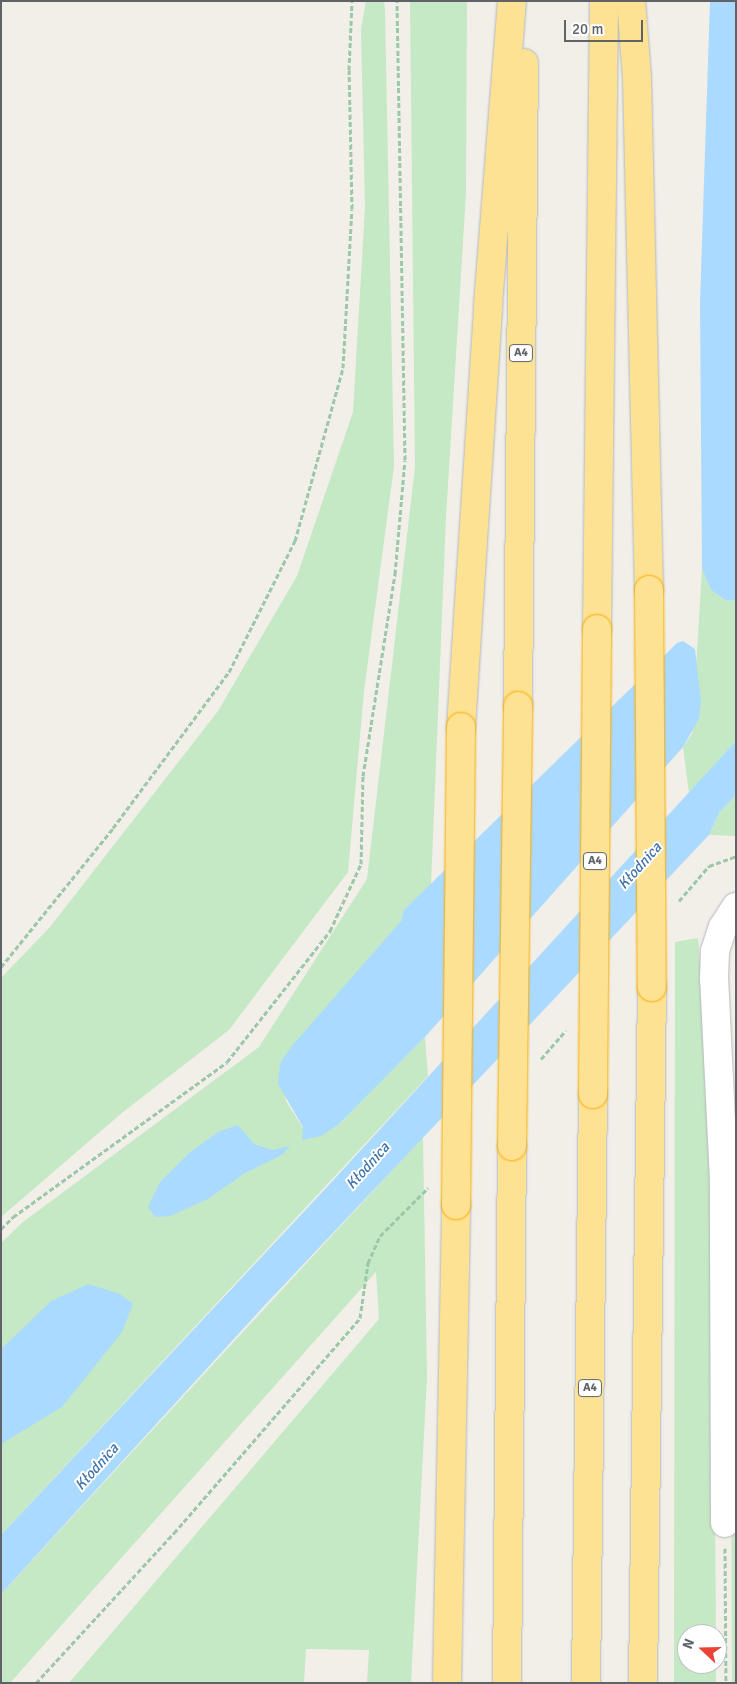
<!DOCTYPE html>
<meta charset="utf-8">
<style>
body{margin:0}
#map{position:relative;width:737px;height:1684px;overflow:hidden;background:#f1efe8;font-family:Signika,sans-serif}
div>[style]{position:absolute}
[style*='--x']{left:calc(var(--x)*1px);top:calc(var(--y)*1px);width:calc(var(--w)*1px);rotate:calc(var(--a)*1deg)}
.green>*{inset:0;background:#c5e8c5}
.water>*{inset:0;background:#aadaff}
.path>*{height:3px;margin-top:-1.5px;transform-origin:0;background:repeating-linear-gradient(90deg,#9cc7a9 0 5px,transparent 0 7.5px)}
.roads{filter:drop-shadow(0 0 1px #b5b8bc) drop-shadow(0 0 1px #b5b8bc)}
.minor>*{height:28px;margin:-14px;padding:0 14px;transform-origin:14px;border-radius:14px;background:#fff}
.highway>*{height:28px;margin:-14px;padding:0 14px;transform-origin:14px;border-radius:14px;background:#fde293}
.bridges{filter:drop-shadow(0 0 1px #f9ab00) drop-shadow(0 0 1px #f9ab00)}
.highway-bridge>*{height:28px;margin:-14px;padding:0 14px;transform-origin:14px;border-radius:14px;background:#fde293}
span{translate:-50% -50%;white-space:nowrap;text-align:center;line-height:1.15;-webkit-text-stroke:4px #fff;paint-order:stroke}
.shield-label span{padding:1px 4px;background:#fff;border:1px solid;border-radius:4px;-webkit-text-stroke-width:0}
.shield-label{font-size:12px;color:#5f6368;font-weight:700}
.water-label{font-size:15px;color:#4174aa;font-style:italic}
.frame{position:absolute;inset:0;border:2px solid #5f6368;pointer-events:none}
.north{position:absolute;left:677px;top:1624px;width:50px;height:50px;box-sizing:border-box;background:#fff;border:1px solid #bfc1c3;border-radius:50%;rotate:291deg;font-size:14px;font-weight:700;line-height:20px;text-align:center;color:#5f6368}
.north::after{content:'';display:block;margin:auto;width:18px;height:22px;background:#ea4335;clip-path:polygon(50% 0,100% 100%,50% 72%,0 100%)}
.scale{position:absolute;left:564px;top:20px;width:79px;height:22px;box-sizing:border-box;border:2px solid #5f6368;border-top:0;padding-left:6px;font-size:15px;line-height:18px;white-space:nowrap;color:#5f6368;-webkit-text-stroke:4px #fff;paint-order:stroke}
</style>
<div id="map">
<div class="green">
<div style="clip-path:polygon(366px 1px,384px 1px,385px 11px,394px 466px,364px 691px,348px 872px,229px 1030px,123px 1112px,1px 1217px,1px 978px,50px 927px,218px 711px,297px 576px,353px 412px,365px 207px,361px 29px)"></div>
<div style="clip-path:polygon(410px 1px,467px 1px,466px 193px,446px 517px,431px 885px,403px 911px,401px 921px,280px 1063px,286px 1101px,303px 1128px,339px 1124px,425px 1037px,428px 1076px,1px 1535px,1px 1243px,23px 1222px,259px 1047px,367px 879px,415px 467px)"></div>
<div style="clip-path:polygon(702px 569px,711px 590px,725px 600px,736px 601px,736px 741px,689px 793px,683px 747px,692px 734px)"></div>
<div style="clip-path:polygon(736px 795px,736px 836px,709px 835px,719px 813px)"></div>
<div style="clip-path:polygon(698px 938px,708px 1073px,713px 1280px,716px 1634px,687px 1634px,687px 1664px,716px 1664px,716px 1683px,674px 1683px,675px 942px)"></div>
<div style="clip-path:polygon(423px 1137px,427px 1377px,411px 1683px,367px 1683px,369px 1650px,306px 1649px,304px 1683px,69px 1683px,379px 1319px,376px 1272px,10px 1683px,1px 1683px,1px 1594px)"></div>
<div style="clip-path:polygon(736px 1294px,736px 1683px,732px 1683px,731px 1431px)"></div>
</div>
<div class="water">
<div style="clip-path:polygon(710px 1px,736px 1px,736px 601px,725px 600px,711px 590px,702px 569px,700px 303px)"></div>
<div style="clip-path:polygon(683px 641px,695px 649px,701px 702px,699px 719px,683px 747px,425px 1037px,339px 1124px,321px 1136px,302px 1140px,303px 1127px,278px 1084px,280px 1063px,291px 1047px,401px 921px,403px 911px,677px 643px)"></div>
<div style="clip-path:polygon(736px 741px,736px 795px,719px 813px,709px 835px,264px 1306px,1px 1594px,1px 1535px,327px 1187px)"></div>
<div style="clip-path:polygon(238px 1125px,254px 1144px,272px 1150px,290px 1146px,282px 1155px,245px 1173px,208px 1199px,170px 1216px,155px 1217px,148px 1207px,160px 1182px,189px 1153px,218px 1132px)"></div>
<div style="clip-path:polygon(89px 1284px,120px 1294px,133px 1304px,122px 1332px,62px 1407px,1px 1444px,1px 1349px,51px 1301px)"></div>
</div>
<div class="path">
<div style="--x:679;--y:901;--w:46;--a:-49.4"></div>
<div style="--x:709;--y:866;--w:29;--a:-20"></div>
<div style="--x:1;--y:967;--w:179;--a:-51.1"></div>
<div style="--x:113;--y:828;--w:194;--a:-53.4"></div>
<div style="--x:229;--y:672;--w:147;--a:-63.3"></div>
<div style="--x:295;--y:541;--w:180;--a:-74.5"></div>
<div style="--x:343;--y:368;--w:159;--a:-86.8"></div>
<div style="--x:352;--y:209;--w:139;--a:-91.2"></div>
<div style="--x:349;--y:70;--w:69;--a:-87.5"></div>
<div style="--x:541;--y:1059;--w:38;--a:-49"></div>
<div style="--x:1;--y:1229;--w:17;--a:-45"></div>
<div style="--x:13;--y:1217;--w:264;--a:-35.9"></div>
<div style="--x:227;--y:1062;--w:167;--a:-51.8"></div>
<div style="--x:330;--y:931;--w:74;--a:-65.2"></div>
<div style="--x:361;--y:864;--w:88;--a:-88.7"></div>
<div style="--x:363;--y:776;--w:205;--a:-81"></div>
<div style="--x:395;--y:574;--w:114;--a:-85"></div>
<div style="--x:405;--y:460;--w:459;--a:-91"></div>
<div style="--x:725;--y:1548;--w:135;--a:89.6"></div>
<div style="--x:36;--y:1683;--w:204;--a:-47.4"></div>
<div style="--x:174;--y:1533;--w:284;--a:-49.1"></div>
<div style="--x:360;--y:1318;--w:56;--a:-81.7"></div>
<div style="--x:368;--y:1263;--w:30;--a:-66"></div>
<div style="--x:380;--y:1236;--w:68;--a:-45"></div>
</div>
<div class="roads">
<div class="minor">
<div style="--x:725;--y:1523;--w:342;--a:-90.2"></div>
<div style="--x:724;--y:1181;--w:202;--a:-92.8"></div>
<div style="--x:714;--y:979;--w:28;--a:-88"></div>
<div style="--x:715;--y:951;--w:25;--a:-72"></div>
<div style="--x:723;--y:927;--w:24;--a:-57"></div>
</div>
<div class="highway">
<div style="--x:631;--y:1;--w:77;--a:85.5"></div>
<div style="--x:637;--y:78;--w:512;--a:88.66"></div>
<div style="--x:597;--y:629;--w:628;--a:-89.36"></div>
<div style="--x:518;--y:706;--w:643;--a:-89.47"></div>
<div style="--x:461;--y:727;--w:423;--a:-86.3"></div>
<div style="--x:488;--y:305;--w:305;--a:-85.5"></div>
<div style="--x:447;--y:1683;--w:478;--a:-88.9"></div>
<div style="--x:507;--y:1683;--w:537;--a:-89.47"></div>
<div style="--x:586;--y:1683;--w:589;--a:-89.32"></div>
<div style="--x:643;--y:1683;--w:696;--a:-89.26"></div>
</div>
</div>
<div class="bridges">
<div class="highway-bridge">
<div style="--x:649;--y:590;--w:397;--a:89.6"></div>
<div style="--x:593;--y:1094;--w:465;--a:-89.5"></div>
<div style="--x:512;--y:1146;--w:440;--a:-89.2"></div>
<div style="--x:456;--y:1205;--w:478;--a:-89.4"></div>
</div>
</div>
<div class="shield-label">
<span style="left:521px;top:353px">A4</span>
<span style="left:595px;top:861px">A4</span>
<span style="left:590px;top:1388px">A4</span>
</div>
<div class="water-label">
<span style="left:640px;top:866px;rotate:-48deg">Kłodnica</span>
<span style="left:368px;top:1166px;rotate:-48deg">Kłodnica</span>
<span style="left:97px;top:1467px;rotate:-48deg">Kłodnica</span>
</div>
<div class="frame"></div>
<div class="north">N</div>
<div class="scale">20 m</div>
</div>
